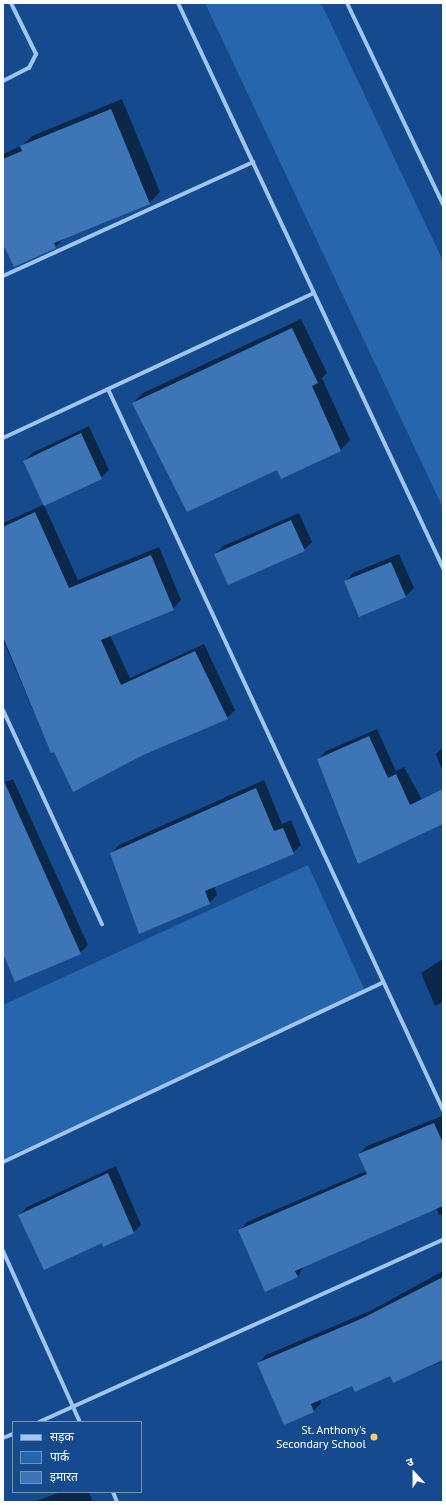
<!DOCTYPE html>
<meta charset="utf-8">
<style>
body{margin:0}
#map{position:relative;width:446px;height:1505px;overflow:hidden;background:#154b8e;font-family:"PT Sans","Noto Sans Devanagari",sans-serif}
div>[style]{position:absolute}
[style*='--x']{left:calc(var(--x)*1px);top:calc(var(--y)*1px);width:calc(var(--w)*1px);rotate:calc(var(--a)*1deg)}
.green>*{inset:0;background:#2765ad}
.shadow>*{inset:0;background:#0007}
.building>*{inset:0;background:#3d75b7}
.street>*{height:4px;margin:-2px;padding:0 2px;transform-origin:2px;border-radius:2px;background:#a0c5f0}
.dots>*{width:11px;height:11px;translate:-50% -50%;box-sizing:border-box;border:2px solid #154b8e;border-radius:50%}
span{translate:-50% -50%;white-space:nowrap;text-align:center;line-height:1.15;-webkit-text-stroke:3.5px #154b8e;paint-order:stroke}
.poi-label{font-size:12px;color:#fff}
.right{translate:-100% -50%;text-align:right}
.frame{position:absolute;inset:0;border:4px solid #fff;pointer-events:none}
.legend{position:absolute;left:12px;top:1421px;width:130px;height:72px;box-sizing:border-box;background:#154b8e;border:1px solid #7393bb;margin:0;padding:5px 7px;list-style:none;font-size:12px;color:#fff}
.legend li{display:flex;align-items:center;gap:8px;height:20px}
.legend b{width:20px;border:1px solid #7393bb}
.north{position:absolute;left:394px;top:1453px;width:40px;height:40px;-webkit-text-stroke:3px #154b8e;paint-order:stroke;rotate:339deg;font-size:11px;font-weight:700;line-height:16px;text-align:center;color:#fff}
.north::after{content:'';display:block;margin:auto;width:14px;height:18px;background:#fff;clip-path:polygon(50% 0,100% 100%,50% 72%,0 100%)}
</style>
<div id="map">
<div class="green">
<div style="clip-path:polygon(205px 3px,321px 3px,443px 261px,443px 508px)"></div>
<div style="clip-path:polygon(308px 865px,366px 993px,3px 1159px,3px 1005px)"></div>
</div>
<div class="shadow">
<div style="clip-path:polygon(122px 99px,160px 192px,149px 203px,65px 237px,55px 247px,3px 241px,3px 154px,23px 145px,32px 136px)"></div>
<div style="clip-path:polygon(301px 319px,327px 373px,322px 378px,350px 440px,341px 450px,281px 477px,277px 468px,133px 403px,143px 393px)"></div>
<div style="clip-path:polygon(89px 426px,109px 470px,101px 478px,44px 505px,78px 580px,159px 547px,181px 600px,173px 609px,110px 635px,130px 678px,204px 644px,235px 710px,227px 718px,51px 752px,3px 640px,3px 523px,45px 504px,24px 461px,32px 453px)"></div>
<div style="clip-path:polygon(299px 513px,312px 542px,304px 550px,215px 554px,223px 546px)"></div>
<div style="clip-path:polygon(399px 554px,414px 588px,406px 596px,346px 581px,353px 573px)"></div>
<div style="clip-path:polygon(377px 729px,396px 771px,404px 767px,435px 823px,318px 759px,326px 751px)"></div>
<div style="clip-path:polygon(443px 747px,443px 772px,436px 754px)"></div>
<div style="clip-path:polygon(13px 779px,88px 945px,80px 953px,16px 981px,3px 956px,3px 783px)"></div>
<div style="clip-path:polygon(264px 780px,282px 824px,291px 820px,301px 845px,293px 853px,214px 886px,217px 895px,209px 903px,111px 853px,119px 845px)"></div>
<div style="clip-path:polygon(443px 959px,443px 1002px,435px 1006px,421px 973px)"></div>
<div style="clip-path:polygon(442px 1116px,443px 1214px,439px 1215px,436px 1208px,304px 1266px,298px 1276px,240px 1230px,247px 1222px,366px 1171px,359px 1154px,367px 1146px)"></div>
<div style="clip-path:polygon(116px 1166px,141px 1225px,133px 1233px,102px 1241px,19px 1215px,27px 1207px)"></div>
<div style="clip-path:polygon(443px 1271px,443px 1361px,394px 1382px,390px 1374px,353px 1384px,320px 1399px,321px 1403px,314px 1411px,258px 1363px,266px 1355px,372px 1310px)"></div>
<div style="clip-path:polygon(61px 1492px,89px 1492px,93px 1502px,33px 1502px)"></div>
</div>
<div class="building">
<div style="clip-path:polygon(111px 109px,150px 204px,54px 243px,56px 248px,14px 267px,3px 244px,3px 159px,22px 151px,20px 146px)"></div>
<div style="clip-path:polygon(292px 328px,318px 383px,312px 386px,341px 451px,281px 479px,277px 470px,187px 512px,132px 403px)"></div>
<div style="clip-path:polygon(81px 433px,102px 479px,44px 506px,23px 461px)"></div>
<div style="clip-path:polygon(35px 512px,69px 588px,151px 555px,174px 610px,101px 640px,121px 685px,195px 651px,228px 719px,143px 755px,73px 792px,54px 752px,51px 753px,3px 637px,3px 527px)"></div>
<div style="clip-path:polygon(291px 520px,305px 551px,228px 585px,214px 554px)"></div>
<div style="clip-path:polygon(391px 562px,406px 597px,359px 617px,344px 581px)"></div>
<div style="clip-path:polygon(369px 736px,388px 778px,396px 774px,410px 805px,443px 789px,443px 824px,358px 864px,317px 759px)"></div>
<div style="clip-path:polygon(3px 779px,81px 954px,15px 982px,3px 954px)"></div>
<div style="clip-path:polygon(256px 788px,274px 831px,283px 828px,294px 854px,205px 891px,210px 904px,139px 934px,110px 853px)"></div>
<div style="clip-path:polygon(434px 1123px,443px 1143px,443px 1206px,295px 1271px,298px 1277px,265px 1292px,238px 1230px,367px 1174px,358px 1154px)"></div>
<div style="clip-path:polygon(108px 1173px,134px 1233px,103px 1247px,102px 1243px,44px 1270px,18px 1215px)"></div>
<div style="clip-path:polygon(443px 1277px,443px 1360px,393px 1383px,390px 1376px,355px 1392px,352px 1386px,311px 1404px,314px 1412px,284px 1425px,257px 1363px,363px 1318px)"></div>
</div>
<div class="street">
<div style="--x:178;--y:3;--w:624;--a:64.87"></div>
<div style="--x:347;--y:3;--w:223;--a:64.5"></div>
<div style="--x:3;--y:81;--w:29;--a:-27"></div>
<div style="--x:29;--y:68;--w:16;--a:-63"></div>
<div style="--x:36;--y:54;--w:57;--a:-116.1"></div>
<div style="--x:3;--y:276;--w:275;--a:-24.5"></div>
<div style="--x:108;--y:389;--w:795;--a:65.08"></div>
<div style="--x:3;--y:438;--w:343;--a:-25"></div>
<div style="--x:3;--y:710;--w:236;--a:65.2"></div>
<div style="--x:3;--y:1162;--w:419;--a:-25.3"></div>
<div style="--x:3;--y:1251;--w:188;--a:65.8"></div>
<div style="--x:39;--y:1422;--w:443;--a:-24.3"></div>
<div style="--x:3;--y:1438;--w:11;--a:-22"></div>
<div style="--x:113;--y:1492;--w:11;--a:68"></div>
</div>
<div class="dots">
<div style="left:374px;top:1437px;background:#ffcf5f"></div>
</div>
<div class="poi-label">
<span class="right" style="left:366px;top:1437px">St. Anthony's<br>Secondary School</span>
</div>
<div class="frame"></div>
<ul class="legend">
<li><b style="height:5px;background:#a0c5f0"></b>सड़क</li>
<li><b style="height:11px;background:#2765ad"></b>पार्क</li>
<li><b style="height:11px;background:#3d75b7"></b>इमारत</li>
</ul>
<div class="north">उ</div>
</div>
